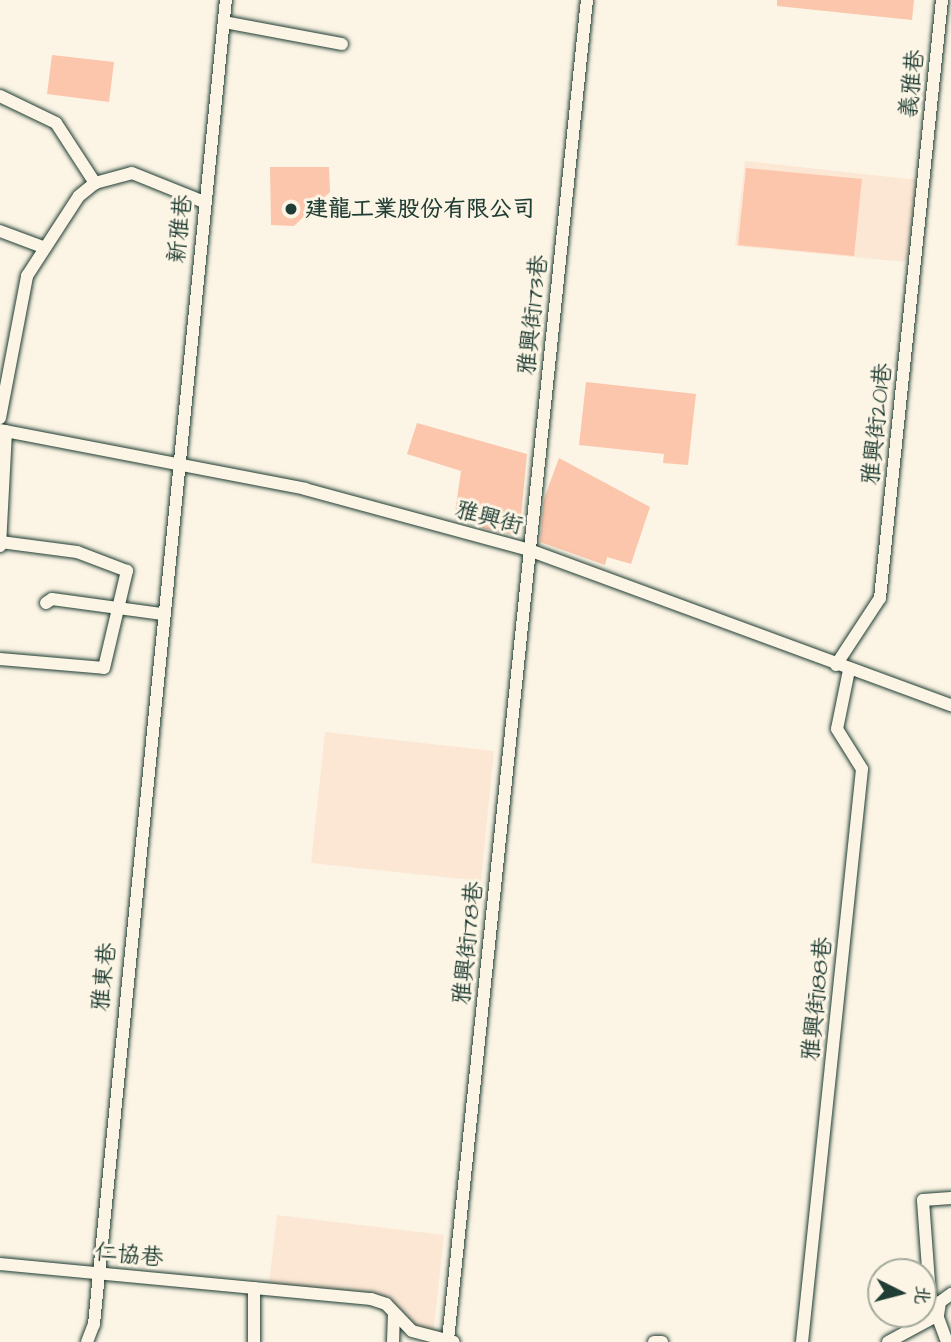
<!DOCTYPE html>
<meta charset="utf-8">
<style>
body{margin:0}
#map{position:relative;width:951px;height:1342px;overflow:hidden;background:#fcf5e5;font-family:"Architects Daughter","LXGW WenKai TC",sans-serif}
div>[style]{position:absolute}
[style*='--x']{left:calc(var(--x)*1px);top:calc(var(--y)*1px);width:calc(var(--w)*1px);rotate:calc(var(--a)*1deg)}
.built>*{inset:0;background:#fce7d4}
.building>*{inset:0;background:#fbc6ac}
.roads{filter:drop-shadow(0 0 2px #1f3d34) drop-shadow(0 0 2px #1f3d34)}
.minor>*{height:12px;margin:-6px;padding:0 6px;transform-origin:6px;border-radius:6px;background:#fcf5e5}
.dots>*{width:19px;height:19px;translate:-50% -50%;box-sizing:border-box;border:4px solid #fcf5e5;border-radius:50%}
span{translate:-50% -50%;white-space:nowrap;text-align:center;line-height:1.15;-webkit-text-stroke:6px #fcf5e5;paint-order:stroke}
.street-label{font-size:23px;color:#1f3d34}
.poi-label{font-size:23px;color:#1f3d34;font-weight:700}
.left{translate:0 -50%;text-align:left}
.north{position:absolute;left:867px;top:1258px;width:70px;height:70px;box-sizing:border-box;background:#fcf5e5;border:2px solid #a4ab9e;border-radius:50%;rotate:96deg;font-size:19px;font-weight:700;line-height:28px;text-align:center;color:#1f3d34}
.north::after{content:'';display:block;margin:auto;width:24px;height:32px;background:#1f3d34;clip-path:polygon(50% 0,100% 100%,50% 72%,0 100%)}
</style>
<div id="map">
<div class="built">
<div style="clip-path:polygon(745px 161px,918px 180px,906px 262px,735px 246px)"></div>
<div style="clip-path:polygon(325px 732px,494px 751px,481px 881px,311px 863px)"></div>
<div style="clip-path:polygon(277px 1215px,444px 1235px,433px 1336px,400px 1329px,377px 1302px,268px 1291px)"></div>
</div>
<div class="building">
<div style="clip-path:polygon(777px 0,914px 0,912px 20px,777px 6px)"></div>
<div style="clip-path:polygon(52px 55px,114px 62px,109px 102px,47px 94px)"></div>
<div style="clip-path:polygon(270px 167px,329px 167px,330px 192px,294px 226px,271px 225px)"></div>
<div style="clip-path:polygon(746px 168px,862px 179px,854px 256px,738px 245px)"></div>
<div style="clip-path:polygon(586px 382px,696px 394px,688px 465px,663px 463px,664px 454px,579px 445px)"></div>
<div style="clip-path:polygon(417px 423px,527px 454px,519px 536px,482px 528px,483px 519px,455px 513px,461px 471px,407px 454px)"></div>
<div style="clip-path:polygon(559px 458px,650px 507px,631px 564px,607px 557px,605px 565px,540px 542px,544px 499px)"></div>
</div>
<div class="roads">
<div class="minor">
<div style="--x:224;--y:22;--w:120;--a:10.6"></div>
<div style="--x:0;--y:96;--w:62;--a:25.7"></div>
<div style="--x:56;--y:123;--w:72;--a:57"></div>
<div style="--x:0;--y:231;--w:46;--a:20.4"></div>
<div style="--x:0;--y:418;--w:145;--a:-79.2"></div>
<div style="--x:27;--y:276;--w:95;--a:-57"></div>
<div style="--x:79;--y:196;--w:21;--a:-39"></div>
<div style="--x:95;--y:183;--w:38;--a:-15"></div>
<div style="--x:132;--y:173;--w:78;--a:21.9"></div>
<div style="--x:0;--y:430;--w:311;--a:10.9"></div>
<div style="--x:305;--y:489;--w:232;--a:15.2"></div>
<div style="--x:529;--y:550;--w:450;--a:20.2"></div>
<div style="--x:0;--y:546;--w:115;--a:-87"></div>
<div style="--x:46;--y:603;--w:7;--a:-34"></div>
<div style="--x:52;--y:599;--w:110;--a:7.8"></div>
<div style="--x:0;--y:659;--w:104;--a:4.9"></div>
<div style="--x:104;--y:668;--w:100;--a:-76.7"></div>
<div style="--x:127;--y:571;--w:53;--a:-159.2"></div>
<div style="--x:77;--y:552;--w:77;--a:-172.5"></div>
<div style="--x:836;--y:665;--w:80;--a:-56.7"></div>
<div style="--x:880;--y:598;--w:601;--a:-84.08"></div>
<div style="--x:0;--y:1264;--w:373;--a:5.4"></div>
<div style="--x:371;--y:1299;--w:16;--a:18"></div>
<div style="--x:386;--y:1304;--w:37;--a:46"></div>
<div style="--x:412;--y:1331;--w:43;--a:14.7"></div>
<div style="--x:254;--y:1288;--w:54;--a:90"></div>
<div style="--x:448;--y:1340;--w:1347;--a:-84.08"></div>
<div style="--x:87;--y:1342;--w:19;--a:-69"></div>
<div style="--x:94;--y:1324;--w:1331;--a:-84.31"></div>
<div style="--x:393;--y:1342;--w:29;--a:-88"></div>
<div style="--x:654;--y:1342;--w:8;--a:0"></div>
<div style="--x:802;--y:1342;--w:576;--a:-84.02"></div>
<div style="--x:862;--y:769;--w:47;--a:-122"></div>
<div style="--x:837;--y:729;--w:60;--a:-78.5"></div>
<div style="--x:888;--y:1342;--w:57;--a:-28.4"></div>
<div style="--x:938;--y:1315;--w:13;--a:-81"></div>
<div style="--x:940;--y:1302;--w:14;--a:-36"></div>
<div style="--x:947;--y:1342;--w:49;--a:-110.3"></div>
<div style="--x:930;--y:1296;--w:96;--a:-94.2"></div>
<div style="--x:923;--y:1200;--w:28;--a:-4"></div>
</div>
</div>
<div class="dots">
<div style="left:291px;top:209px;background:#1f3d34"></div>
</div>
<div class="street-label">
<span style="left:912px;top:84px;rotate:-84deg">義雅巷</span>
<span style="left:180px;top:229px;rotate:-84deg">新雅巷</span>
<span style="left:533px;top:315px;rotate:-84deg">雅興街173巷</span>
<span style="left:877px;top:424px;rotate:-84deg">雅興街201巷</span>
<span style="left:489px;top:518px;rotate:15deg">雅興街</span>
<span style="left:468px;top:943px;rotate:-84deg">雅興街178巷</span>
<span style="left:104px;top:977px;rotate:-84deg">雅東巷</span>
<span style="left:817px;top:999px;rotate:-84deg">雅興街188巷</span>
<span style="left:129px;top:1255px;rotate:5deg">仁協巷</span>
</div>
<div class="poi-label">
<span class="left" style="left:305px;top:209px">建龍工業股份有限公司</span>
</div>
<div class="north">北</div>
</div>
